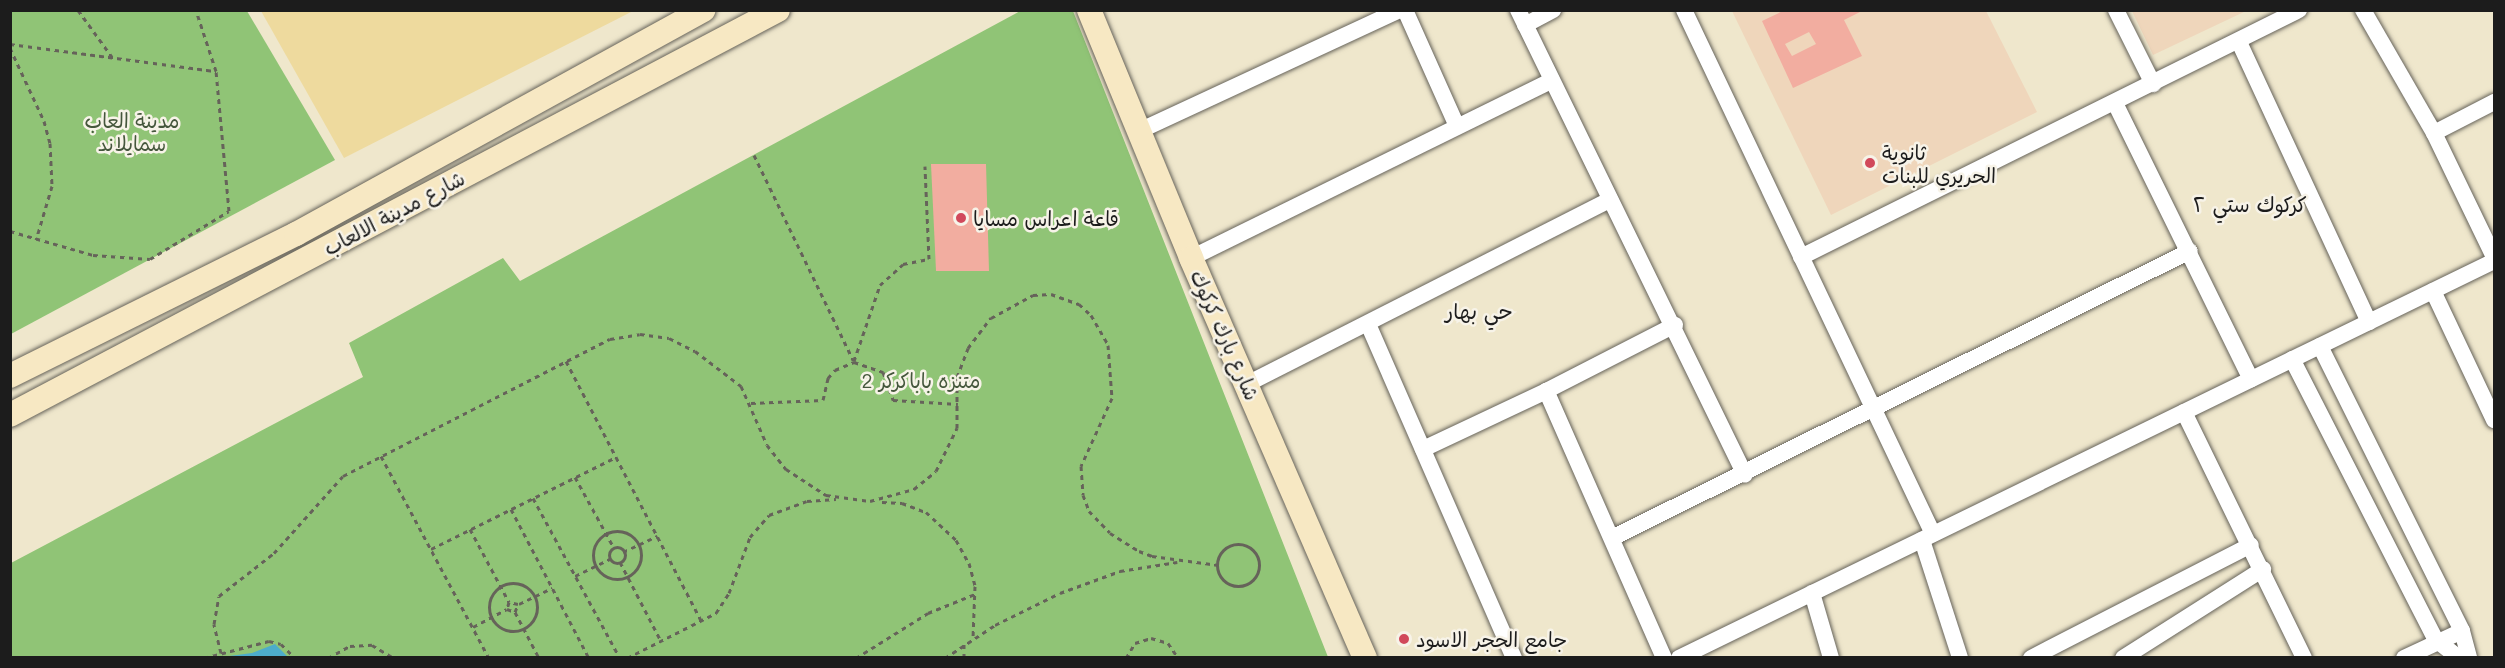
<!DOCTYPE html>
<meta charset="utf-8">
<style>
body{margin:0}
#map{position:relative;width:2505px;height:668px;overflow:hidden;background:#efe7cc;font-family:Mali,"Playpen Sans Arabic",sans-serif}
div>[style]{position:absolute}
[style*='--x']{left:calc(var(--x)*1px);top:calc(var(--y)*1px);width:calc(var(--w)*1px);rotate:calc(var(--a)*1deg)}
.built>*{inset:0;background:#efd6bb}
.green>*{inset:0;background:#90c476}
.sand>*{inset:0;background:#eeda9e}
.water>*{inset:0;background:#4daccb}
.building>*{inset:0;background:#f2ada0}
.path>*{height:3px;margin-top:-1.5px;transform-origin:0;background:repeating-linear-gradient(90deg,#66635a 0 4.5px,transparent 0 9px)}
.path>.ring{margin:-1.5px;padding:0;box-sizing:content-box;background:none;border:3px solid #66635a;border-radius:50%}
.roads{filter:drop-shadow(0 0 2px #66635a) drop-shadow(0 0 2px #66635a)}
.street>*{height:16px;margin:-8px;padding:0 8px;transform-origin:8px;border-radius:8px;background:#fff}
.secondary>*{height:24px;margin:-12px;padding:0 12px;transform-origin:12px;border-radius:12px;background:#f7e8c3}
.dots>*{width:16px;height:16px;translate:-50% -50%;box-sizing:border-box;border:3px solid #f7f3e8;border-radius:50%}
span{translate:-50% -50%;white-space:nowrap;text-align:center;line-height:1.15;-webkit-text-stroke:5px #f7f3e8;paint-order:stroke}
.park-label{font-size:20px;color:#45573c}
.poi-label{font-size:20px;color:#1c1c1c}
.left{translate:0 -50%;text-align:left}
.street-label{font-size:20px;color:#1c1c1c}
.neighbourhood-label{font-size:21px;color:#1c1c1c}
.frame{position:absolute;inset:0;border:12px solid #1c1c1c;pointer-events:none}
</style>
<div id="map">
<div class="built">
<div style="clip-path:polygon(1732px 11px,1986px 11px,2037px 112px,1831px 215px)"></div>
<div style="clip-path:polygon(2132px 11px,2246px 11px,2153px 55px)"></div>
</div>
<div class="green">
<div style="clip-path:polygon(11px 10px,247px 11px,335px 160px,11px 334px)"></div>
<div style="clip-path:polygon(1022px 10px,1073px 11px,1328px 657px,11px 658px,11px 563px,363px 377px,349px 343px,503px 258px,520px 281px)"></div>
</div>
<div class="sand">
<div style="clip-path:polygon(261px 11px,633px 11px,344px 158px)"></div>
</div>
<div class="water">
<div style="clip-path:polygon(275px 644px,288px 657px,222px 657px,252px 653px)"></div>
</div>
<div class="building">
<div style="clip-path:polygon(evenodd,1785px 10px,1864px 10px,1844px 20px,1862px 56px,1793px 88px,1762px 21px,1785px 10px,1809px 32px,1816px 44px,1792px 56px,1785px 44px,1809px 32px)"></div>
<div style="clip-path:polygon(931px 164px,986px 164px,989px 271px,936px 271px)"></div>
</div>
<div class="path">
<div style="--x:78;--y:10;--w:58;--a:54.1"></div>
<div style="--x:10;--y:44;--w:208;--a:7.5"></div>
<div style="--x:10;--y:48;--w:81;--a:65"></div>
<div style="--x:44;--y:121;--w:23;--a:75"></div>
<div style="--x:50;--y:143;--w:43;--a:87.3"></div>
<div style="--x:52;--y:186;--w:56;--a:106.5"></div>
<div style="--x:754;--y:155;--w:228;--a:64.2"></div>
<div style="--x:10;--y:231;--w:86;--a:16.1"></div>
<div style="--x:93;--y:255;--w:57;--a:4"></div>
<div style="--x:150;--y:259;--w:92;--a:-31.3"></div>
<div style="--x:229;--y:211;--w:141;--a:-95.3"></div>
<div style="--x:216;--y:71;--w:64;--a:-108.2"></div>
<div style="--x:566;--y:361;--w:292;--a:62.5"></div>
<div style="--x:854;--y:361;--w:80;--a:-71.1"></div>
<div style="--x:880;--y:285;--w:31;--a:-42"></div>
<div style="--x:903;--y:264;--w:26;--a:-11"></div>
<div style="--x:929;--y:259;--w:93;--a:-92.5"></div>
<div style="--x:751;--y:403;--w:72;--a:-2.4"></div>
<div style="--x:823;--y:400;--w:23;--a:-77"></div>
<div style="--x:828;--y:378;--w:11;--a:-49"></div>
<div style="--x:835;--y:370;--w:21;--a:-23"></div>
<div style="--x:854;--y:362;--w:31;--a:19"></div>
<div style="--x:883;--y:372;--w:30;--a:70"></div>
<div style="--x:893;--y:400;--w:65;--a:3.5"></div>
<div style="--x:381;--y:456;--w:229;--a:61.9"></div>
<div style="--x:575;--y:477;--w:81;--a:61.2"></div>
<div style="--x:533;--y:498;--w:182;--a:61.5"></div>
<div style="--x:882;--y:502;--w:20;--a:3"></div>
<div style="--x:902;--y:503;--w:26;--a:21"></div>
<div style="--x:926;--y:512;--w:41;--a:43"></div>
<div style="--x:956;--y:540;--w:26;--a:61"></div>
<div style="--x:969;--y:563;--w:24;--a:75"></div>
<div style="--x:975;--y:586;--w:51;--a:92.2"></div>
<div style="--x:511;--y:509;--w:168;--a:62.4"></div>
<div style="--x:470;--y:529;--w:83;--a:61.9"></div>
<div class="ring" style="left:593px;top:531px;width:45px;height:45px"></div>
<div class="ring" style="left:1217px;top:544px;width:39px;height:39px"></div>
<div class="ring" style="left:609px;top:547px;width:13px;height:13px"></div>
<div style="--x:431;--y:549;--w:207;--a:-26.4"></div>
<div style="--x:623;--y:552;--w:38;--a:-25"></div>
<div style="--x:620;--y:562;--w:89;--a:62.6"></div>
<div style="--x:575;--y:576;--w:39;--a:-26"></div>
<div class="ring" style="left:489px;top:583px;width:45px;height:45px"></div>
<div style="--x:519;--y:604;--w:37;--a:-26"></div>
<div style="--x:515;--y:612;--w:52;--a:62.4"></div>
<div style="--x:473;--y:627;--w:38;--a:-28"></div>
<div style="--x:507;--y:609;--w:9;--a:21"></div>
<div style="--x:515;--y:612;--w:9;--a:-69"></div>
<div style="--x:518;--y:604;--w:9;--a:-167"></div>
<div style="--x:509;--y:602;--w:7;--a:106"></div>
<div style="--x:964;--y:644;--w:14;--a:90"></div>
<div style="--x:221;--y:653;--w:30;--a:-104"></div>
<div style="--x:214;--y:624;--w:28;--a:-80"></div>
<div style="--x:219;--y:596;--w:70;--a:-38"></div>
<div style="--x:274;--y:553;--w:103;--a:-48.1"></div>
<div style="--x:343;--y:476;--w:300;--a:-27.2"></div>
<div style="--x:610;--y:339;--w:30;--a:-9"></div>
<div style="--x:640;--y:334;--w:29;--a:8"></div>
<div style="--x:669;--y:338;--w:29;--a:27"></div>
<div style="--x:695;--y:351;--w:58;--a:37.3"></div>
<div style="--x:741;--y:386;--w:64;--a:66.2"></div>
<div style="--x:767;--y:445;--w:31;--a:52"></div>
<div style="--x:786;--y:469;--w:48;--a:33"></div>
<div style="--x:826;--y:495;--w:44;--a:7.8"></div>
<div style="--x:870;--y:501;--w:46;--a:-15.3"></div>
<div style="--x:914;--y:489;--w:28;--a:-39"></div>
<div style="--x:936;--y:471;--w:48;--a:-64"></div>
<div style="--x:957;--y:428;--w:51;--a:-90"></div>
<div style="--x:957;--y:377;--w:31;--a:-69"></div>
<div style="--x:968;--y:348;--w:38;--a:-53"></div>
<div style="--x:991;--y:318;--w:48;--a:-28.7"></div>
<div style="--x:1033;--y:295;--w:18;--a:-3"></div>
<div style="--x:1051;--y:294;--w:30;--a:20"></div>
<div style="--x:1079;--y:304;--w:16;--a:43"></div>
<div style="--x:1091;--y:315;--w:34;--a:60"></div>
<div style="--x:1108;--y:345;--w:53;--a:85.7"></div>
<div style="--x:1112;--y:398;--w:75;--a:114.5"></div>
<div style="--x:1081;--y:466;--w:29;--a:86"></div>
<div style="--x:1083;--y:495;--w:17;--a:69"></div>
<div style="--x:1089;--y:511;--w:30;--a:46"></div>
<div style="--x:1110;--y:533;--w:34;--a:32"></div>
<div style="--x:1139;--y:551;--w:14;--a:21"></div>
<div style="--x:1152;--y:556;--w:67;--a:7.8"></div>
<div style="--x:204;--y:658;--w:67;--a:-14.7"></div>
<div style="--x:269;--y:641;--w:12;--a:14"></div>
<div style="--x:281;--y:644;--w:20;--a:45"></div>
<div style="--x:328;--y:658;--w:25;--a:-29"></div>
<div style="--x:350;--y:646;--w:22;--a:-3"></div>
<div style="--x:372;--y:645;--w:26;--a:31"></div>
<div style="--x:627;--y:658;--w:100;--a:-26.8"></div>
<div style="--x:716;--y:613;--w:24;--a:-57"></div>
<div style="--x:729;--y:593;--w:60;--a:-69.4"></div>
<div style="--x:750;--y:537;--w:29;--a:-49"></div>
<div style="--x:769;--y:515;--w:40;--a:-20.2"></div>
<div style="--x:807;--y:501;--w:29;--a:-4"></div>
<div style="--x:856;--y:658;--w:85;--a:-32"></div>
<div style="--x:928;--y:613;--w:51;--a:-22"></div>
<div style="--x:945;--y:658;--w:60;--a:-33.4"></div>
<div style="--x:995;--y:625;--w:72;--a:-26.2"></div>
<div style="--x:1060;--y:593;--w:64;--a:-20.1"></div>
<div style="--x:1120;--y:571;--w:58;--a:-9"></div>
<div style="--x:1126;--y:658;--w:17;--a:-59"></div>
<div style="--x:1135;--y:643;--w:17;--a:-17"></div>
<div style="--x:1151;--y:638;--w:18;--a:16"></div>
<div style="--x:1168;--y:643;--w:18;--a:56"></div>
</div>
<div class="roads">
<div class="street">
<div style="--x:1405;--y:10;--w:127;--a:65.9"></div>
<div style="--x:1518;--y:10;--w:517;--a:63.98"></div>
<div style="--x:1684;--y:10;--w:580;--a:64.58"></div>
<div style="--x:2116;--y:10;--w:83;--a:63.4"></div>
<div style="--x:2363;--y:10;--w:142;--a:60"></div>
<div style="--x:2434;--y:133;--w:138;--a:64.2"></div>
<div style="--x:1525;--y:25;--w:32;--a:-28"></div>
<div style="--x:2239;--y:42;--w:309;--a:65.1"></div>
<div style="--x:2115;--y:103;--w:308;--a:63.8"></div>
<div style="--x:1139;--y:131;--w:288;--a:-24.9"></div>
<div style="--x:2434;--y:133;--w:68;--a:-27.3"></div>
<div style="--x:1801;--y:257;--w:556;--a:-26.38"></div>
<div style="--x:1191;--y:258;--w:402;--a:-26.2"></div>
<div style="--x:2433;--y:291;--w:143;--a:64.7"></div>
<div style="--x:1368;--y:324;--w:365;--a:66.4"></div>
<div style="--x:2320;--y:346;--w:318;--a:63.5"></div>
<div style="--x:2462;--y:631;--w:28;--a:75"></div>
<div style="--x:2292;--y:359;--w:316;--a:62.9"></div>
<div style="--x:2436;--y:640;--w:29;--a:38"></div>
<div style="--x:1247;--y:384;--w:407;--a:-26.9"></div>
<div style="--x:2184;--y:412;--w:274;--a:64"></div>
<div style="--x:1423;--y:449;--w:136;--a:-25.2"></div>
<div style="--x:1612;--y:538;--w:645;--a:-26.41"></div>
<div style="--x:1922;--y:540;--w:124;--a:72.1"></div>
<div style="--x:1812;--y:593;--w:68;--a:73.7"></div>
<div style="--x:1664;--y:658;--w:292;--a:-113.8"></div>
<div style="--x:1546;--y:391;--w:145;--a:-27.1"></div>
<div style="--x:1679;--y:658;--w:907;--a:-25.97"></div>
<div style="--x:2031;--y:658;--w:247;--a:-27.2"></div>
<div style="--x:2123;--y:658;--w:166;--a:-32.4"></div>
<div style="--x:2404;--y:658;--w:64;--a:-25"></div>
</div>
<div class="secondary">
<div style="--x:1089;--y:10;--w:268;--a:67.6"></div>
<div style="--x:1191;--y:258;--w:436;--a:66.5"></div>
<div style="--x:10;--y:376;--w:319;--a:-26.4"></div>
<div style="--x:296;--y:234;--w:465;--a:-28.8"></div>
<div style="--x:10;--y:415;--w:868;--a:-27.8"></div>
</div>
</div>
<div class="dots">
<div style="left:1870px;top:163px;background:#d1495b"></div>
<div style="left:961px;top:218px;background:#d1495b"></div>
<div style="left:1404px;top:639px;background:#d1495b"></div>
</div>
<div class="park-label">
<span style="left:132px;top:132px">مدينة العاب<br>سمايلاند</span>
<span style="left:921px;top:380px">متنزه باباكركر 2</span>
</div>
<div class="poi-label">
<span class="left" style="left:1882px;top:164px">ثانوية<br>الحريري للبنات</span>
<span class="left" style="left:973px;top:218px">قاعة اعراس مسايا</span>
<span class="left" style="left:1416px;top:639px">جامع الحجر الاسود</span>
</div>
<div class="street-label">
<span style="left:394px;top:213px;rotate:-28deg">شارع مدينة الالعاب</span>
<span style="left:1225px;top:335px;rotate:66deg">شارع بارك كركوك</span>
</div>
<div class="neighbourhood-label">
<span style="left:2250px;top:204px">كركوك ستي ٢</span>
<span style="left:1479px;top:311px">حي بهار</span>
</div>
<div class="frame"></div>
</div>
